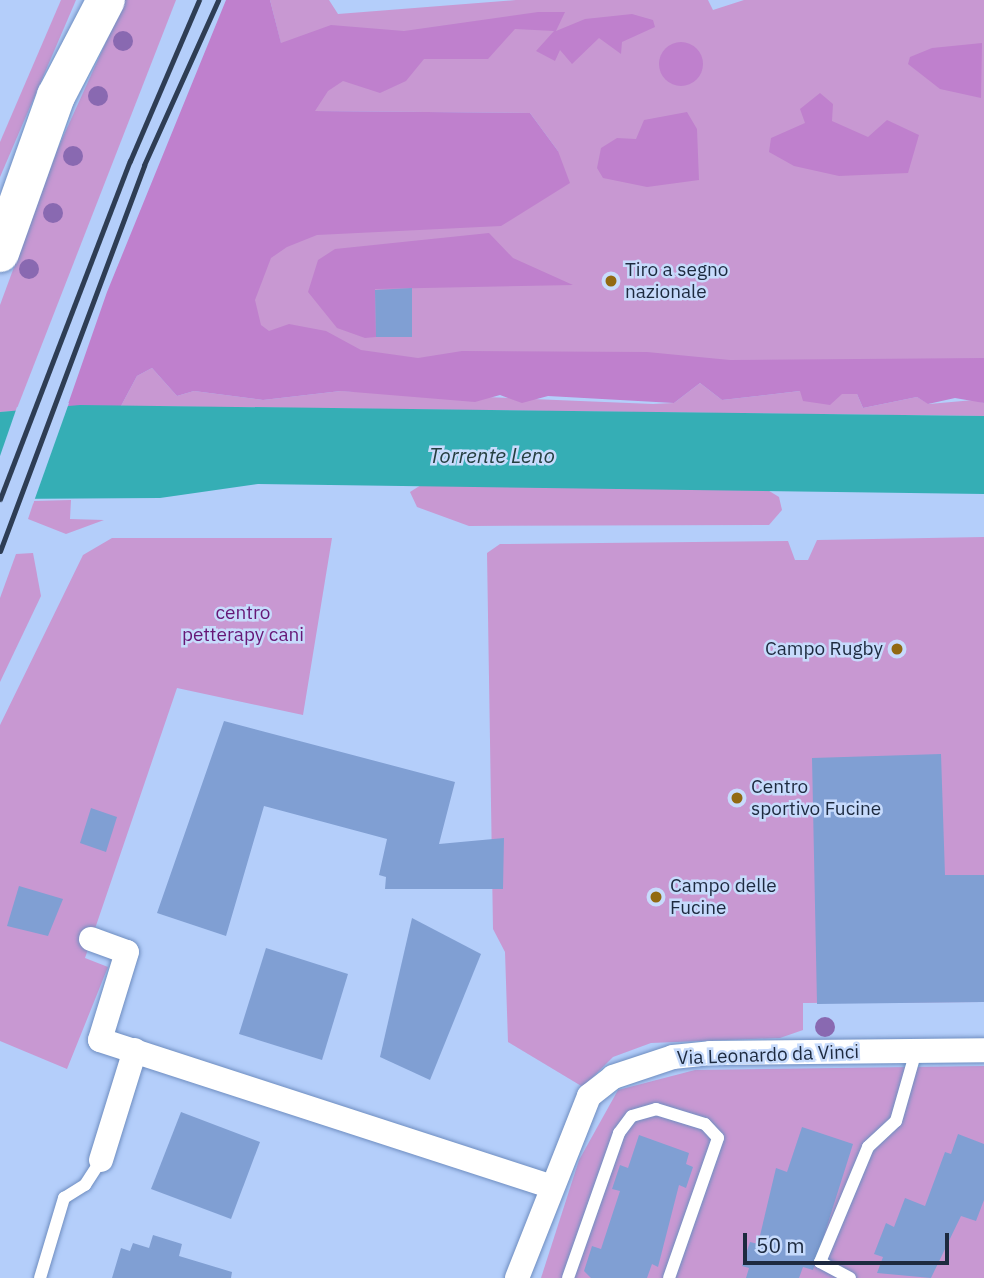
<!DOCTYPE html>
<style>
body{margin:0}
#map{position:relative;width:984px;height:1278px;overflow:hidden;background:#b4cefa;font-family:"IBM Plex Sans",sans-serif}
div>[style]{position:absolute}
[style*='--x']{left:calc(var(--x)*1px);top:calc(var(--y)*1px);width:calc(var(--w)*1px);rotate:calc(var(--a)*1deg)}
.green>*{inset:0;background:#c898d2}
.forest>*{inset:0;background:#bf80cd}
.round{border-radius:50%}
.water>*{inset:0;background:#35aeb5}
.pier>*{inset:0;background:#b4cefa}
.building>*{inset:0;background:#809fd3}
.roads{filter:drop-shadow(0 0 2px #6e8dc0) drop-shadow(0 0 2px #6e8dc0)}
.service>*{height:12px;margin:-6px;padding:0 6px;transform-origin:6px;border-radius:6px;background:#fff}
.minor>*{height:24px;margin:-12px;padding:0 12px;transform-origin:12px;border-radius:12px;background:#fff}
.primary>*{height:38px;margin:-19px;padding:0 19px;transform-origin:19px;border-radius:19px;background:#fff}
.rail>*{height:5px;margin:-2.5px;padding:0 2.5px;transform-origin:2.5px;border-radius:2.5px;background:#2e3d54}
.trees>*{width:20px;height:20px;margin:-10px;border-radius:50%;background:#8969b1}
.dots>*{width:19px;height:19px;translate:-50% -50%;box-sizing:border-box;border:4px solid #c7dbfc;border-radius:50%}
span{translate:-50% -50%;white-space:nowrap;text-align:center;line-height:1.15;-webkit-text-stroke:5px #c7dbfc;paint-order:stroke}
.poi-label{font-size:19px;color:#1d2a3f}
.left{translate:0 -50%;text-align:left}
.right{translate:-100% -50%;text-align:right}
.park-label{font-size:19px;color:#661776}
.street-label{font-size:19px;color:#1d2a3f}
.water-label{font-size:21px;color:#253f40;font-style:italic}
.scale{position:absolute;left:743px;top:1233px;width:206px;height:32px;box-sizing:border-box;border:4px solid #1d2a3f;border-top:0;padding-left:9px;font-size:21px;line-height:24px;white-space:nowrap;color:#1d2a3f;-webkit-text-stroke:5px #c7dbfc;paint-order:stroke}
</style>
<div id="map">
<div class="green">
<div style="clip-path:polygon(61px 0,76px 0,0 177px,0 142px)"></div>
<div style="clip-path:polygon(125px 0,176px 0,16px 411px,0 412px,0 305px,58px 148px)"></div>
<div style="clip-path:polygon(270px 0,329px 0,338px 14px,516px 0,708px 0,713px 10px,744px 0,984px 0,984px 366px,235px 377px,243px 197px,558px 151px,530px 113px,314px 111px,281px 44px)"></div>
<div style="clip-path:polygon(152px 368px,177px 396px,194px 391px,263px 400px,341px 391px,653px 404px,674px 403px,700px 383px,722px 400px,800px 391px,857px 394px,863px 408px,917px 397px,929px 404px,974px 400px,984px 403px,984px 416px,121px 406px,137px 376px)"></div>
<div style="clip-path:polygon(421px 485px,766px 489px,779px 497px,782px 510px,769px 525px,469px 526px,417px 507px,410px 492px)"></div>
<div style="clip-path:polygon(71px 500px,70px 519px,104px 520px,66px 534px,28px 519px,34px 501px)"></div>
<div style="clip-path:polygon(984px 537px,984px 1002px,803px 1003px,803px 1030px,780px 1038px,651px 1043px,613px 1057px,583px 1087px,508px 1042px,505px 952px,493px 929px,487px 553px,500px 544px,788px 541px,795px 560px,808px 560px,817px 540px)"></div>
<div style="clip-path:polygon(112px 538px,332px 538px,303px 715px,177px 688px,85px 958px,108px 967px,67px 1069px,0 1041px,0 725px,83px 555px)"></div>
<div style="clip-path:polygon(33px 553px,41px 596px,0 682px,0 598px,16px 554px)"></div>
<div style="clip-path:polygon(984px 1066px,984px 1278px,541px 1278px,579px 1160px,618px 1090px,695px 1070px)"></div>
</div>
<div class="forest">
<div style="clip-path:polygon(226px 0,270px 0,281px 43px,331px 25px,404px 31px,538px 12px,565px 12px,556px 31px,585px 19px,632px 14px,653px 20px,655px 27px,622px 42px,621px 54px,599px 38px,572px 64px,560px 50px,555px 61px,536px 51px,554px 31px,515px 29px,488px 59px,424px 59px,406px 81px,380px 93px,343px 81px,328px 91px,315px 111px,530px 113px,558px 151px,570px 183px,501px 226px,317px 235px,287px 247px,271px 258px,255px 300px,261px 325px,269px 331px,289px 324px,326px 331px,361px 350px,418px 358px,462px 351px,647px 352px,730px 360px,984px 358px,984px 403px,955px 398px,928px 404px,917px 397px,863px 408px,857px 394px,842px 394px,830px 405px,803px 401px,800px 391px,722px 400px,700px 383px,674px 403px,548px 396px,522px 403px,500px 395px,475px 402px,341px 391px,263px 400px,194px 391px,177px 396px,152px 368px,137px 376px,121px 406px,67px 407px,107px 292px)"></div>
<div class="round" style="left:659px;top:42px;width:44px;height:44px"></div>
<div style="clip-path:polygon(982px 43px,981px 98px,940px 89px,908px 64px,910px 57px,932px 48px)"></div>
<div style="clip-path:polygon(820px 93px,833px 104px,832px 121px,868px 137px,887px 120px,919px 135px,908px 173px,839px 176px,794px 166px,769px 152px,771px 138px,805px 123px,800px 109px)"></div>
<div style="clip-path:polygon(687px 112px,697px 129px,699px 180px,647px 187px,603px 178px,597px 168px,601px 148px,617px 138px,636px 139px,644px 120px)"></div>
<div style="clip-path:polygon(489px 233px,513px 258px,573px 285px,375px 289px,376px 337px,365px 338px,337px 328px,308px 292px,318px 260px,335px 249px)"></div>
</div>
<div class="water">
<div style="clip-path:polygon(80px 405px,984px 416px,984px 494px,258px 484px,160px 498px,0 499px,0 412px)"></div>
</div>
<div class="pier">
<div style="clip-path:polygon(69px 403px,33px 504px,0 503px,0 456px,17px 407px)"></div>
</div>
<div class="building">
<div style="clip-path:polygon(412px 288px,412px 337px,376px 337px,375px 290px)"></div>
<div style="clip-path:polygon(224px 721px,455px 782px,439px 844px,504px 838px,503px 889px,385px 889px,386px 877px,379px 875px,387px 839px,264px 806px,226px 936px,157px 913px)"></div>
<div style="clip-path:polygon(941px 754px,945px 875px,984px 875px,984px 1002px,817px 1004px,812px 758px)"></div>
<div style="clip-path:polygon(91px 808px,117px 817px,106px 852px,80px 843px)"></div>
<div style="clip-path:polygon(19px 886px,63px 899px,48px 936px,7px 926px)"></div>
<div style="clip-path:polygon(412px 918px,481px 954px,430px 1080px,380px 1057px)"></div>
<div style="clip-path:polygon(266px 948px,348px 974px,322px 1060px,239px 1034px)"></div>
<div style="clip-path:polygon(181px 1112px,260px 1142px,231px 1219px,151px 1189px)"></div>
<div style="clip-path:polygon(802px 1127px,853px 1144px,813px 1270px,803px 1267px,799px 1278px,746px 1278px,749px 1268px,742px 1266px,750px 1242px,758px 1244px,776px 1168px,787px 1172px)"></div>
<div style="clip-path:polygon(958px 1134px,984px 1144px,984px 1200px,976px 1221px,961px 1216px,931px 1278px,877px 1273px,883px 1257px,874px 1254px,886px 1223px,894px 1227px,905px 1198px,925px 1206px,945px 1152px,951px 1154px)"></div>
<div style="clip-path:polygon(639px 1135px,689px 1153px,686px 1164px,693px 1167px,686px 1188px,679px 1185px,658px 1267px,652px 1264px,647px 1278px,591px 1278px,584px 1271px,592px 1246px,601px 1249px,620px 1191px,612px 1189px,620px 1165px,628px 1168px)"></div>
<div style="clip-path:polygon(153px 1235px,182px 1244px,179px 1256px,232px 1272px,231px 1278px,112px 1278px,121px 1248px,130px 1251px,133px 1243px,149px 1248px)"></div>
</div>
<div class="roads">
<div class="service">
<div style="--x:40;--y:1278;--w:84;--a:-73.3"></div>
<div style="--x:64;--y:1198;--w:25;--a:-32"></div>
<div style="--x:85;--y:1185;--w:30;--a:-57"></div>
<div style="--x:568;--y:1278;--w:154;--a:-70.6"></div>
<div style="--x:619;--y:1133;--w:21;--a:-53"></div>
<div style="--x:632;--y:1116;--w:25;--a:-16"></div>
<div style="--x:656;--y:1109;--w:51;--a:17"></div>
<div style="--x:705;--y:1124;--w:19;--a:47"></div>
<div style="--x:718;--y:1138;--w:148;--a:109.3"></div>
<div style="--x:850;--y:1278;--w:34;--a:-152"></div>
<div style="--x:820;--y:1262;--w:125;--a:-67.3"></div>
<div style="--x:868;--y:1147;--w:38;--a:-43"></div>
<div style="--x:896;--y:1121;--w:73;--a:-74.1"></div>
</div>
<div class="minor">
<div style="--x:91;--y:939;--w:38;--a:20"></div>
<div style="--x:127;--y:952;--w:92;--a:107.1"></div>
<div style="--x:100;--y:1040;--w:473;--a:18"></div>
<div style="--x:101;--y:1160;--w:115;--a:-72.8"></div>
<div style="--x:517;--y:1278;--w:196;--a:-68.4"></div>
<div style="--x:589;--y:1096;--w:31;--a:-38"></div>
<div style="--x:613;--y:1077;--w:63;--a:-18.4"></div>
<div style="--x:673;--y:1057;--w:37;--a:-6"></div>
<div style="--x:710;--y:1053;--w:274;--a:-0.6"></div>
</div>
<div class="primary">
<div style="--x:0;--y:253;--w:167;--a:-70.4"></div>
<div style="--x:56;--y:96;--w:108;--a:-62.5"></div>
</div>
</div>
<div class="rail">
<div style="--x:0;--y:499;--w:362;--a:-69"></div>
<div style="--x:130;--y:161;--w:175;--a:-66.8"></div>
<div style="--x:0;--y:551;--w:412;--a:-69.5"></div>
<div style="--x:144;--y:165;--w:181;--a:-65.8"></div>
</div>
<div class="trees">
<div style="left:123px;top:41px"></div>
<div style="left:98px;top:96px"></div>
<div style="left:73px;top:156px"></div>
<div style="left:53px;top:213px"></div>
<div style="left:29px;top:269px"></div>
<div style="left:825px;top:1027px"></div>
</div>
<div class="dots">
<div style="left:611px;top:281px;background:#926911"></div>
<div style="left:897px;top:649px;background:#926911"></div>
<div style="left:737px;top:798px;background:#926911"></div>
<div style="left:656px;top:897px;background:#926911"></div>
</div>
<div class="poi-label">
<span class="left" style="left:625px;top:281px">Tiro a segno<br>nazionale</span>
<span class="right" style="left:883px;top:649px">Campo Rugby</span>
<span class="left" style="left:751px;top:798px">Centro<br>sportivo Fucine</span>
<span class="left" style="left:670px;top:897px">Campo delle<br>Fucine</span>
</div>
<div class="park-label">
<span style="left:243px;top:624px">centro<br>petterapy cani</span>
</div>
<div class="street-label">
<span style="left:768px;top:1055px;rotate:-2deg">Via Leonardo da Vinci</span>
</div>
<div class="water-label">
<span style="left:492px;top:455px">Torrente Leno</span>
</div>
<div class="scale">50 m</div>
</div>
